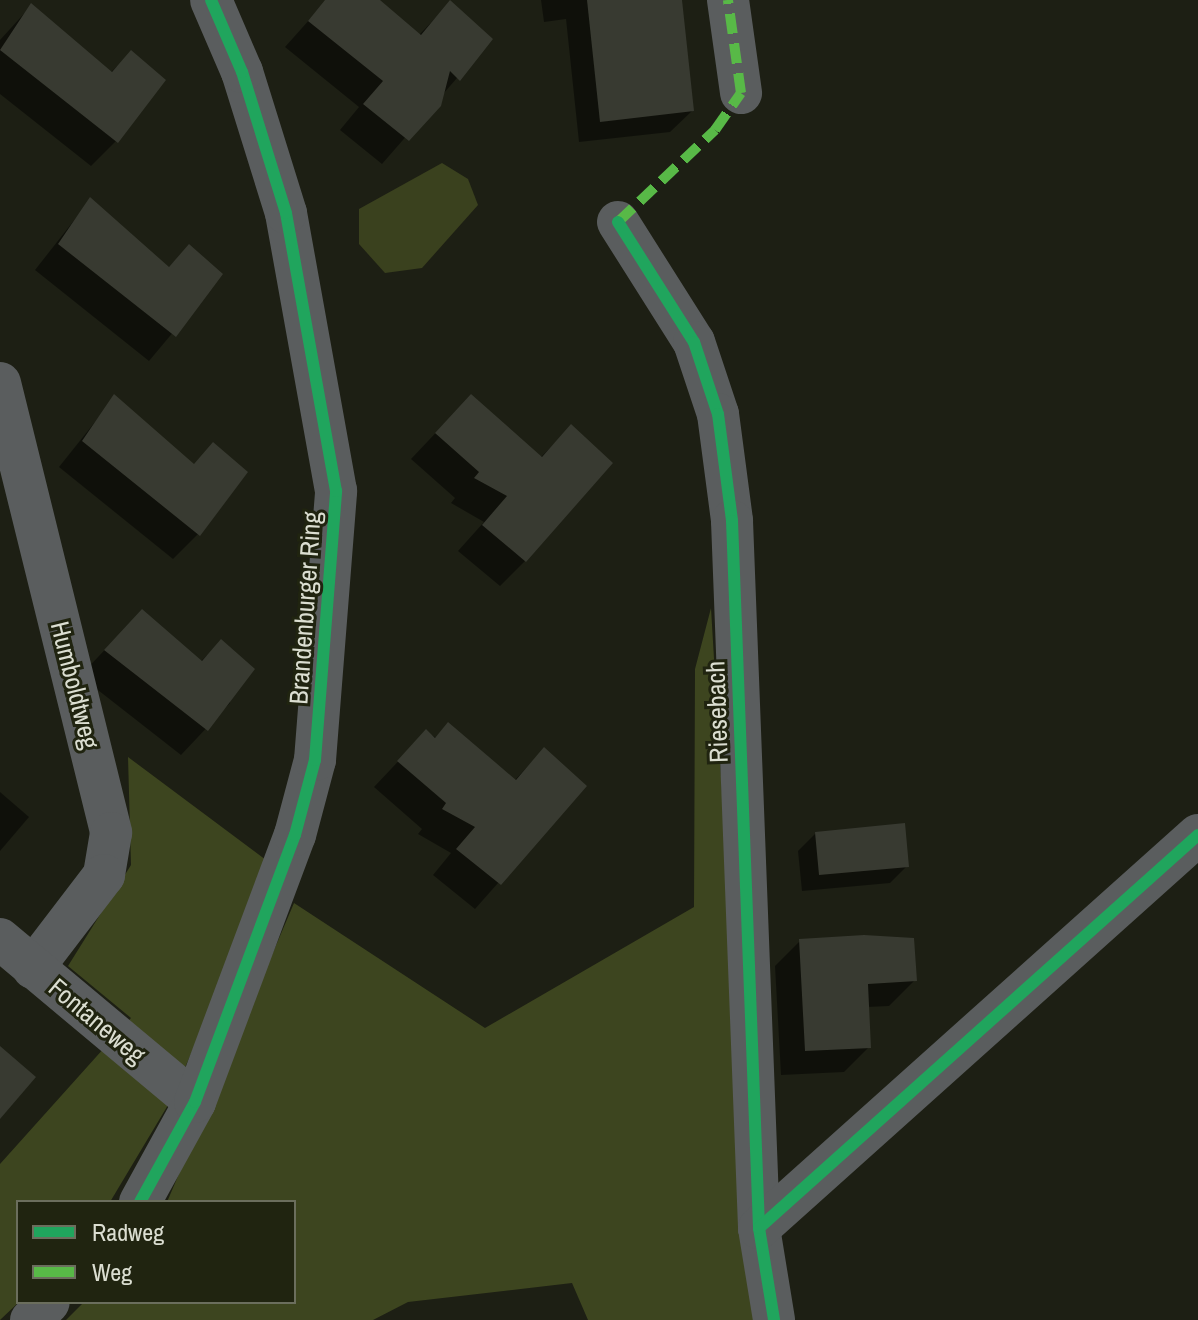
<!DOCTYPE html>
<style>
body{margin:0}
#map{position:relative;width:1198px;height:1320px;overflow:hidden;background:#1d1f14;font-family:"Archivo Narrow",sans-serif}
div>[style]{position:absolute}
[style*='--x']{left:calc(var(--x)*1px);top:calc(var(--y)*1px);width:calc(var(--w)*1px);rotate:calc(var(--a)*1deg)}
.green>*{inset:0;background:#3a411e}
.forest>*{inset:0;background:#3d451f}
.shadow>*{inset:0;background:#0007}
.building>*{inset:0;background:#383a31}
.minor>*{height:42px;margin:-21px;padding:0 21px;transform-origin:21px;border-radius:21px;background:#5a5d5e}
.quiet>*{height:10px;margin-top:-5px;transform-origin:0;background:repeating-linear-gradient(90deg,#58b947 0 20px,transparent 0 30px)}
.cycleway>*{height:12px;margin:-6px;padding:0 6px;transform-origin:6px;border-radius:6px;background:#20a55d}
span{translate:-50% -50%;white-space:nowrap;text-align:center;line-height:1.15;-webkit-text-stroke:6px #202410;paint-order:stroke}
.street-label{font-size:26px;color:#dbded1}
.legend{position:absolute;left:16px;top:1200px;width:280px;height:104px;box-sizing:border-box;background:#202410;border:2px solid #6b6e5d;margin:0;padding:10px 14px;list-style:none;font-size:24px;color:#dbded1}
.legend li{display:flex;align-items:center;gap:16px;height:40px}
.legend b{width:40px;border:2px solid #6b6e5d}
</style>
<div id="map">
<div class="green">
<div style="clip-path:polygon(442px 163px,468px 179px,478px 205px,422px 268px,385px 273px,359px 244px,359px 209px)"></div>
</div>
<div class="forest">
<div style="clip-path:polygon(711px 608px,746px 1197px,766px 1320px,588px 1320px,572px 1283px,408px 1302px,373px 1320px,66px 1320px,84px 1302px,294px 1302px,294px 1202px,167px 1202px,294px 903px,485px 1028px,694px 907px,695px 669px)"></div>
<div style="clip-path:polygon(128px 757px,266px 860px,241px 938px,171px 1100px,110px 1202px,18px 1202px,19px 1302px,0 1320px,0 1164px,131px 1018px,68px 966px,131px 865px)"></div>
</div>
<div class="shadow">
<div style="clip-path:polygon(327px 0,377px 0,419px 35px,450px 3px,491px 39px,382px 164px,340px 130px,359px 107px,285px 47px)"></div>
<div style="clip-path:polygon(541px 0,632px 0,692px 111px,670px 132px,579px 142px,566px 19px,544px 22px)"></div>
<div style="clip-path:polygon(31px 6px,110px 73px,131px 53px,116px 141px,91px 166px,0 94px,0 40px)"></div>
<div style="clip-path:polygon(90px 200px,168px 268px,189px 247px,221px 275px,149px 361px,35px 270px)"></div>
<div style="clip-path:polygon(115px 397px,198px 534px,173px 559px,59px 467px)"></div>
<div style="clip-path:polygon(446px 422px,540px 458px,571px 427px,525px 561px,500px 586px,458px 551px,484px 522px,451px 503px,455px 498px,411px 459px)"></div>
<div style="clip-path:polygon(117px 637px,200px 662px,221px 642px,230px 703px,181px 755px,80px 676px)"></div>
<div style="clip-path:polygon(426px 732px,514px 781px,544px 749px,584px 786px,475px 909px,433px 875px,451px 853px,418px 834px,422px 829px,374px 787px)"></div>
<div style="clip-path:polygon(0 792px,29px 817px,0 851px)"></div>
<div style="clip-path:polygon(815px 834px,907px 866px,890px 883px,802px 891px,798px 851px)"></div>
<div style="clip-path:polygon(800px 941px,914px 981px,889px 1006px,867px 1007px,869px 1047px,844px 1072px,781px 1075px,775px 966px)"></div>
</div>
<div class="building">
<div style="clip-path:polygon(325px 0,380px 0,421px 35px,450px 0,493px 39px,460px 81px,450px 71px,441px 106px,409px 141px,363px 104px,383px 81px,308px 21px)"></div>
<div style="clip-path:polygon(587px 0,682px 0,694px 111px,600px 122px)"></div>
<div style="clip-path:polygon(31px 3px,112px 72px,131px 50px,166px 80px,118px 143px,0 50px)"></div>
<div style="clip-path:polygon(90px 197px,169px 267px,189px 244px,223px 274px,176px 337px,58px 244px)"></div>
<div style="clip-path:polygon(114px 394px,194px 464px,213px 442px,248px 472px,200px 536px,82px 441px)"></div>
<div style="clip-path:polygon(471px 394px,542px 457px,571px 424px,613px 463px,526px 562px,482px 525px,507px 496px,474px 478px,479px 472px,435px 433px)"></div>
<div style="clip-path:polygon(142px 609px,202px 661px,221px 639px,255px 669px,208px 731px,104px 650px)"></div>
<div style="clip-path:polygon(448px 722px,516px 780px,544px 747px,587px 786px,501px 885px,456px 849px,475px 827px,442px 809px,446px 803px,397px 761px,426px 729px,435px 738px)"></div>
<div style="clip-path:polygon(905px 823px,909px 867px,819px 875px,815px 832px)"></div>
<div style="clip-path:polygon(864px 935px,914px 938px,917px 981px,868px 984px,871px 1048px,805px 1051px,799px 939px)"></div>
<div style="clip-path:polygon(0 1046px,36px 1077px,0 1119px)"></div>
</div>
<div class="minor">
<div style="--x:728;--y:0;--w:94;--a:82"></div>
<div style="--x:618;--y:222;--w:142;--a:57.7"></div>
<div style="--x:694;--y:342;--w:76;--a:71.6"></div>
<div style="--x:718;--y:414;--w:108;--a:82.5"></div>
<div style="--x:732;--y:521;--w:708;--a:87.81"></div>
<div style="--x:759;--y:1228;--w:93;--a:80.7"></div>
<div style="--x:0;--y:383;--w:463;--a:76.1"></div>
<div style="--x:111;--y:833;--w:43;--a:99.5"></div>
<div style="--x:104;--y:875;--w:117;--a:127.4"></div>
<div style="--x:0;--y:939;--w:254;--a:39.9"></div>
<div style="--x:140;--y:1202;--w:114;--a:-61.2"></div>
<div style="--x:195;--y:1102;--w:285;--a:-69.5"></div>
<div style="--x:295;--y:835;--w:78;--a:-75.1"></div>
<div style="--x:315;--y:760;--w:270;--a:-85.5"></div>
<div style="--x:336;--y:491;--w:282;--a:-100.2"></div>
<div style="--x:286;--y:213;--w:148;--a:-107.3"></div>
<div style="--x:242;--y:72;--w:78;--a:-113.3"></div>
<div style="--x:759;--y:1228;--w:589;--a:-41.84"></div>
<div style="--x:31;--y:1320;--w:25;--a:-45"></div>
</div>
<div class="quiet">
<div style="--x:618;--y:222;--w:134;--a:-43.5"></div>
<div style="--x:715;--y:130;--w:45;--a:-54.9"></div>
<div style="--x:741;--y:93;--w:94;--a:-98"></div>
</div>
<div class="cycleway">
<div style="--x:618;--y:222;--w:142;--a:57.7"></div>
<div style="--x:694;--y:342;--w:76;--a:71.6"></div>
<div style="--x:718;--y:414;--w:108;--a:82.5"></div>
<div style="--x:732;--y:521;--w:708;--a:87.81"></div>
<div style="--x:759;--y:1228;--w:93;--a:80.7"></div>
<div style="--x:140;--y:1202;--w:114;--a:-61.2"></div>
<div style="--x:195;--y:1102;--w:285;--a:-69.5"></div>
<div style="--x:295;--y:835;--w:78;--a:-75.1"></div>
<div style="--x:315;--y:760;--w:270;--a:-85.5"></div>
<div style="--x:336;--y:491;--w:282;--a:-100.2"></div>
<div style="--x:286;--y:213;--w:148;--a:-107.3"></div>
<div style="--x:242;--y:72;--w:78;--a:-113.3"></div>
<div style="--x:759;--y:1228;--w:589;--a:-41.84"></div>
</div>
<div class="street-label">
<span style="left:305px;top:608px;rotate:-86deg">Brandenburger Ring</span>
<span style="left:75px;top:685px;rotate:76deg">Humboldtweg</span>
<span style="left:717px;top:712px;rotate:-92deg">Riesebach</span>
<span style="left:97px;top:1021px;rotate:40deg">Fontaneweg</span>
</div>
<ul class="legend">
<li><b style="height:10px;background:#20a55d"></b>Radweg</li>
<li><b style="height:10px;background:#58b947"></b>Weg</li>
</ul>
</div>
